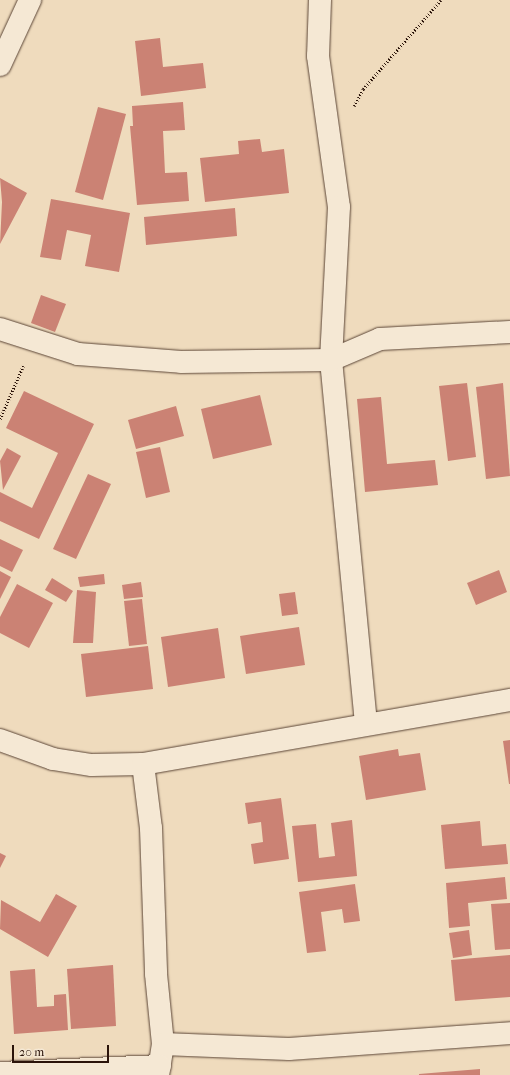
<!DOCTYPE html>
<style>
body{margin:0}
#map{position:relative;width:510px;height:1075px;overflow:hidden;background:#efdbbd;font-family:"IM FELL French Canon",serif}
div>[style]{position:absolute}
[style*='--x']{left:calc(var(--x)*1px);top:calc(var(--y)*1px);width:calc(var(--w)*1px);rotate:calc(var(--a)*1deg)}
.building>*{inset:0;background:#cb8274}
.path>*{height:2.5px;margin-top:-1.25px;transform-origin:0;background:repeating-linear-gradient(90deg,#2b140a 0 1px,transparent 0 3px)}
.roads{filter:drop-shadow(0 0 1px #5c4637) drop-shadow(0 0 1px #5c4637)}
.minor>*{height:22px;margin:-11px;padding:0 11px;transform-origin:11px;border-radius:11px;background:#f5e8d4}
span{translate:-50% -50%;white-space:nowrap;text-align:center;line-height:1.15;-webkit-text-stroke:3px #f5e8d4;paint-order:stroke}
.scale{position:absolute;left:12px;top:1045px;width:97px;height:18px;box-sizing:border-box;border:2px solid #2b140a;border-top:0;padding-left:5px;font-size:12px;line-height:14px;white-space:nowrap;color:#2b140a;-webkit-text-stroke:3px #f5e8d4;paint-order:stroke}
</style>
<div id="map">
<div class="building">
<div style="clip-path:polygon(160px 38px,163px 67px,203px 63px,206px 88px,141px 96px,135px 41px)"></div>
<div style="clip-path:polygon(183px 102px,185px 130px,163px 131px,165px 173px,187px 172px,189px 201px,137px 205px,130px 126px,133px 126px,132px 106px)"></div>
<div style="clip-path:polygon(98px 107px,126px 114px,103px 200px,75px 192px)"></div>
<div style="clip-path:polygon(260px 139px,262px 152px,284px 149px,289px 193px,205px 202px,200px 158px,239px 154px,238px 141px)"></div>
<div style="clip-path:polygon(0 178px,27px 193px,0 244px,2px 202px)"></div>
<div style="clip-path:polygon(51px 199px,130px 213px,119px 272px,85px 266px,91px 235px,67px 230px,61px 260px,40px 257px)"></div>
<div style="clip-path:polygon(235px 208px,237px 236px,146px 245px,144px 217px)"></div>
<div style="clip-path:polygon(41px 295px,66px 304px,55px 332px,31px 323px)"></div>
<div style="clip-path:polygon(467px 383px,476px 457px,448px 461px,439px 386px)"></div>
<div style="clip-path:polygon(503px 383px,510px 476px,486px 479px,476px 387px)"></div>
<div style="clip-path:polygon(24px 391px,94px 424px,39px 539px,0 521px,0 492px,32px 508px,58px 453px,6px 428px)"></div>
<div style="clip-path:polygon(260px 395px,272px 445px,213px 459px,201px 409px)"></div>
<div style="clip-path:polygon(381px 397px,387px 464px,435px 460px,438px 485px,365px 492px,357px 399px)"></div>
<div style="clip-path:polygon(176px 406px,184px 436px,136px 449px,128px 420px)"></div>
<div style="clip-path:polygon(160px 447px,170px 492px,146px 498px,136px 452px)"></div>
<div style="clip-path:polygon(7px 448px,21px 456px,3px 490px,0 461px)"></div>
<div style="clip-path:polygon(88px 474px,111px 484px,76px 559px,53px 549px)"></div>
<div style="clip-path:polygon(0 539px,23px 550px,12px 572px,0 566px)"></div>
<div style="clip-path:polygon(499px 570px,507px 592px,476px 605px,467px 583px)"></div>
<div style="clip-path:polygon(0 571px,11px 577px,0 599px)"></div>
<div style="clip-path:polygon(104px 574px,105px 584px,80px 587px,78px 577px)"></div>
<div style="clip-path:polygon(52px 578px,73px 591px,66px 602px,45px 590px)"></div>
<div style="clip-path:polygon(141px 582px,143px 597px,124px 599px,122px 585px)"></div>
<div style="clip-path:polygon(17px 584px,53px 603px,29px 648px,0 633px,0 617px)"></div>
<div style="clip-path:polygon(77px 590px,96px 592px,93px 643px,73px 643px)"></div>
<div style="clip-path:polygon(295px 592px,298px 614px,282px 616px,279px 594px)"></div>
<div style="clip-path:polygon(142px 599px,147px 644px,129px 646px,124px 601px)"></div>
<div style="clip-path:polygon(299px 627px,305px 665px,246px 674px,240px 636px)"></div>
<div style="clip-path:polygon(218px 628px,225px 678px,168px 687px,161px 637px)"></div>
<div style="clip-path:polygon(148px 646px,153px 689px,86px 697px,81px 654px)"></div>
<div style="clip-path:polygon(510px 740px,510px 784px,509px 784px,503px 741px)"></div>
<div style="clip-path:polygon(398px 749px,399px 756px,420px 753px,426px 790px,366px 800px,359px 756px)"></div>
<div style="clip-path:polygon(281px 798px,289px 859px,254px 864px,251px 844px,263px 842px,261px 822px,248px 824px,245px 803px)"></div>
<div style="clip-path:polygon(352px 820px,357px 876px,298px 882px,292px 826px,316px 824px,319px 858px,335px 856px,331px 823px)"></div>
<div style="clip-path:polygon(480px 821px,482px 846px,506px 844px,508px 864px,445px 869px,441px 825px)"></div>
<div style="clip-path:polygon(0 853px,6px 856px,0 868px)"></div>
<div style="clip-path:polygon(505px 877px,507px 899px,468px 903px,470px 926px,449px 928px,446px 883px)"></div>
<div style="clip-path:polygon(355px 884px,360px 921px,344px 923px,342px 909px,321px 912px,326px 951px,307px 953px,299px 892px)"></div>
<div style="clip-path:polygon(56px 894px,77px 906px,48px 957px,0 929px,1px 900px,40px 922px)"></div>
<div style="clip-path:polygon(510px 903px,510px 949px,495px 950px,491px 904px)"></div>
<div style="clip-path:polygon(469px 930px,472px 955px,453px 958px,449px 933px)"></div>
<div style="clip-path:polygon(510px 955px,510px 997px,455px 1001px,451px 960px)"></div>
<div style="clip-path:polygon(113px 965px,116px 1026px,71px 1029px,67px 969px)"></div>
<div style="clip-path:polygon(35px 969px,37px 1007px,54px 1006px,54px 995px,66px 994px,68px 1030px,14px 1034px,10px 971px)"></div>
<div style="clip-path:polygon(480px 1069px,480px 1075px,419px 1075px,419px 1074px)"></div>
</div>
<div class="path">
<div style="--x:354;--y:106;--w:19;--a:-62"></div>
<div style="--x:363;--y:89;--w:118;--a:-48.8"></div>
<div style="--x:0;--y:419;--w:58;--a:-66.5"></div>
</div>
<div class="roads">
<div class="minor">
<div style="--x:320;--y:0;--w:56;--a:92"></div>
<div style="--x:318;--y:56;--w:152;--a:82.1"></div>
<div style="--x:339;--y:207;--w:153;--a:93"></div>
<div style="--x:331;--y:360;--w:364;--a:84.5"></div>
<div style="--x:0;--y:65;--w:72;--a:-65.2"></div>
<div style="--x:0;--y:329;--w:82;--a:17.8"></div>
<div style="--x:78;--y:354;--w:103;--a:4.4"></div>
<div style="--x:181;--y:362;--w:150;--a:-0.8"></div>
<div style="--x:331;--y:360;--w:53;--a:-23.2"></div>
<div style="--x:380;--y:339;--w:130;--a:-3.1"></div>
<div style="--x:0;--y:740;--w:56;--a:19.7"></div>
<div style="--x:53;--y:759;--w:39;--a:9"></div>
<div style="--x:92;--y:765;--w:51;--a:-1.1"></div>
<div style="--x:143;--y:764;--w:373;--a:-9.9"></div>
<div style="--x:143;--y:764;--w:64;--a:82.9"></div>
<div style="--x:151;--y:828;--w:146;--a:88"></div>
<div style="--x:156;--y:974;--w:70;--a:84.3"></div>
<div style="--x:163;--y:1044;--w:31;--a:99"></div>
<div style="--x:163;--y:1044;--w:126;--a:2.3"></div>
<div style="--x:289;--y:1049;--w:222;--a:-4.1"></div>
<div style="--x:0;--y:1073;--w:160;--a:-2.5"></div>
</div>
</div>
<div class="scale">20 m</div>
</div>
